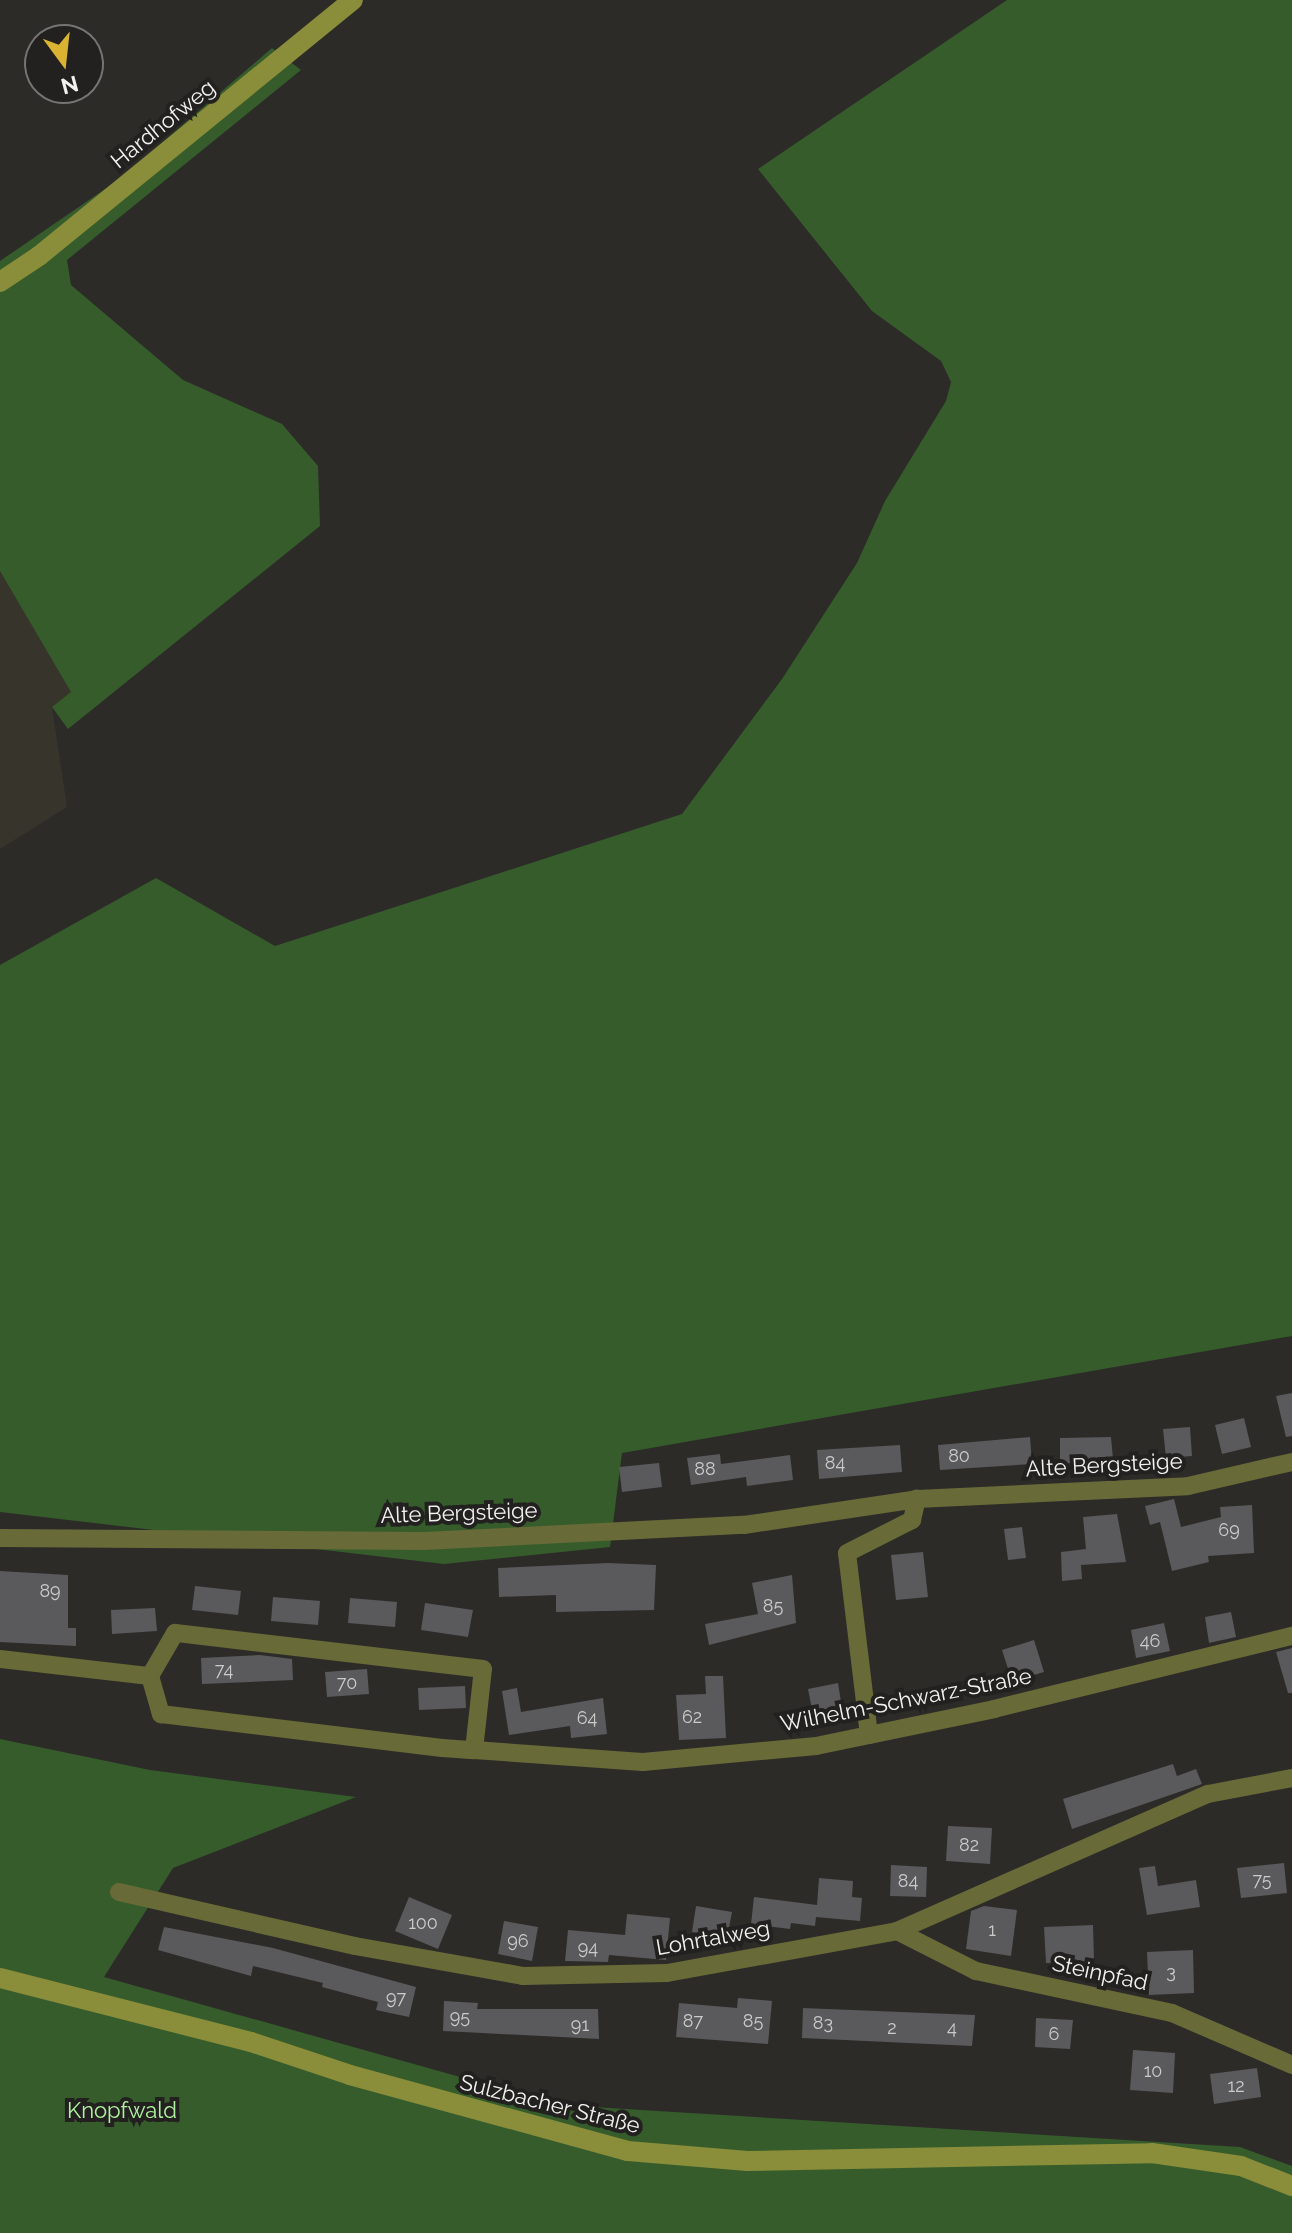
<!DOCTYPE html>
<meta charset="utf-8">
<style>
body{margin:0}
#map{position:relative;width:1292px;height:2233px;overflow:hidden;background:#2c2b28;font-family:Raleway,sans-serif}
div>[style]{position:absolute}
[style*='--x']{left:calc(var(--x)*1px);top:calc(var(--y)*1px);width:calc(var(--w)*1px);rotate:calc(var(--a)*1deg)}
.built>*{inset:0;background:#37342c}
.green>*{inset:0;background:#365c2c}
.building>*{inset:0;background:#5a595c}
.street>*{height:18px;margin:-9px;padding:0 9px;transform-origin:9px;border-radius:9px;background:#686a38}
.secondary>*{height:20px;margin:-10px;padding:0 10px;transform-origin:10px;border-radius:10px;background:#8a8d39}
span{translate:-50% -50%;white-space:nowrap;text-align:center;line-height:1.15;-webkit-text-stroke:8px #22211f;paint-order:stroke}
.number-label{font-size:18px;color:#cbcbca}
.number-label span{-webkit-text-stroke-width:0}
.street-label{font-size:22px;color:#f1f1ef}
.park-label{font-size:22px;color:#b0f2a0}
.north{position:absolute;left:24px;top:24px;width:80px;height:80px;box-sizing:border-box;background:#22211f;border:2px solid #757472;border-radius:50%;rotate:165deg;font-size:22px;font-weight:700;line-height:32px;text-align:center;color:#f1f1ef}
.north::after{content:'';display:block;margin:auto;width:28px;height:36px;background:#dab333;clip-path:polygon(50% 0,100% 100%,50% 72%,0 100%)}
</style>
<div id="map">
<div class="built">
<div style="clip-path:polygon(0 571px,72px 692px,52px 707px,67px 807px,0 849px)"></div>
</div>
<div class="green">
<div style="clip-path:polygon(1007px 0,1292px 0,1292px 1336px,622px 1453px,610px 1547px,444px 1564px,0 1512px,0 965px,156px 878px,275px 946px,682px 814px,782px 679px,857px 563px,885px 501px,946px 401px,951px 382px,941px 361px,872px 311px,758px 169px)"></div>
<div style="clip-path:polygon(272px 48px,301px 70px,67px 260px,71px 285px,183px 380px,282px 424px,318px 466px,320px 526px,68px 729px,52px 707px,71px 692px,0 571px,0 261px,121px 178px)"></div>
<div style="clip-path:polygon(0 1739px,150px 1770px,356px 1797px,173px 1868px,104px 1977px,560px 2105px,1240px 2147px,1292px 2166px,1292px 2233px,0 2233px)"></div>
</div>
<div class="building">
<div style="clip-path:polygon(1292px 1393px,1292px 1436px,1286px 1437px,1276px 1396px)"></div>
<div style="clip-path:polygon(1244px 1418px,1251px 1447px,1222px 1454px,1215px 1425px)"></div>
<div style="clip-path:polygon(1190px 1427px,1192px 1456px,1166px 1458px,1163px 1429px)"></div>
<div style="clip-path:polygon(1030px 1437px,1032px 1464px,940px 1470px,938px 1445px)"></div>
<div style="clip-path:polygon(1111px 1437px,1113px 1459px,1060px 1464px,1060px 1438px)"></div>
<div style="clip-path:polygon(900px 1445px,902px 1472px,819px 1479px,817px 1450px)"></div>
<div style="clip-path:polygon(720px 1454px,721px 1464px,790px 1455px,793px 1480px,747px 1486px,746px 1477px,691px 1485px,687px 1458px)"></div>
<div style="clip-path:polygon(659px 1463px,662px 1487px,622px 1492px,619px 1467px)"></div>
<div style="clip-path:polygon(1174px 1499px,1181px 1527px,1221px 1517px,1220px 1507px,1252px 1505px,1254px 1553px,1208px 1556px,1209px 1562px,1172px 1571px,1160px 1522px,1150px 1525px,1145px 1506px)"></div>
<div style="clip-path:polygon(1117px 1514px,1126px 1562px,1081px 1565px,1082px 1579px,1062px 1581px,1061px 1552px,1086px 1549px,1083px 1517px)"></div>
<div style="clip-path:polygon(1022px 1527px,1026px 1558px,1008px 1560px,1004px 1529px)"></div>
<div style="clip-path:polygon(923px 1552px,928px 1597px,896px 1600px,891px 1555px)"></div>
<div style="clip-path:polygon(608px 1563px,656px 1565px,654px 1610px,556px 1612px,556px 1595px,499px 1597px,498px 1568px)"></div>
<div style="clip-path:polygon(0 1571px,68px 1575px,68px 1628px,76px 1628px,76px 1646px,0 1642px)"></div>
<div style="clip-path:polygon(792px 1575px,796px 1623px,709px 1645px,705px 1624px,758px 1614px,752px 1583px)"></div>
<div style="clip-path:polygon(195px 1586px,241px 1591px,238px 1615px,192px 1610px)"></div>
<div style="clip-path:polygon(273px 1597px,320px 1601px,318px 1625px,271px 1621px)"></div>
<div style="clip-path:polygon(350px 1598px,397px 1602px,395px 1627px,348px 1623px)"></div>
<div style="clip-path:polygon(425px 1603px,473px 1610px,468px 1637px,421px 1630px)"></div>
<div style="clip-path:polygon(155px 1608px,157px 1631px,112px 1634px,111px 1610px)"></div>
<div style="clip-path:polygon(1231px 1612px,1236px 1637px,1209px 1643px,1205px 1617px)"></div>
<div style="clip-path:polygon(1164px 1623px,1170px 1651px,1136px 1658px,1131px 1630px)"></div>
<div style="clip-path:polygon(1034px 1640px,1044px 1672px,1012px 1681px,1002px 1650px)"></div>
<div style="clip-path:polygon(1292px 1648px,1292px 1693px,1288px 1693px,1276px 1652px)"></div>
<div style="clip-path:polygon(260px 1655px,292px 1659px,293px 1680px,202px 1684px,201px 1658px)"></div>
<div style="clip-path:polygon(367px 1669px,369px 1694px,327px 1697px,325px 1672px)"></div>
<div style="clip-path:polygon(705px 1676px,723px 1676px,726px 1738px,679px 1740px,676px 1695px,706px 1694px)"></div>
<div style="clip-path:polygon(838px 1683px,843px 1715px,814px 1720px,808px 1689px)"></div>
<div style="clip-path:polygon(465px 1686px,466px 1708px,419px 1710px,418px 1688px)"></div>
<div style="clip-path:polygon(517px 1688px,521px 1712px,603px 1698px,607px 1734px,571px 1738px,570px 1726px,509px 1735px,502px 1691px)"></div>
<div style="clip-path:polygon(1173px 1764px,1177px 1776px,1196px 1769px,1202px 1784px,1072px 1829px,1063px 1799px)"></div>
<div style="clip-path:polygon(948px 1826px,992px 1828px,990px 1864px,946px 1861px)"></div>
<div style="clip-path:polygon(1284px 1863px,1287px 1893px,1241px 1898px,1237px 1868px)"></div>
<div style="clip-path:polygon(891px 1865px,927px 1867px,926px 1897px,890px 1896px)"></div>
<div style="clip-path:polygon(1155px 1866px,1158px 1886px,1196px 1880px,1200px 1907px,1147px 1915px,1139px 1868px)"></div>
<div style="clip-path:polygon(819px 1878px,853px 1881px,852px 1897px,862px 1898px,860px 1921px,816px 1917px,815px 1926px,791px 1923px,790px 1929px,751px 1924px,754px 1897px,817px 1905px)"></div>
<div style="clip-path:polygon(409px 1897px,452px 1915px,438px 1949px,395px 1931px)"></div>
<div style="clip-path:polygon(696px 1906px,732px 1912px,727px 1938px,692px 1932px)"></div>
<div style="clip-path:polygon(984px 1906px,1017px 1910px,1011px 1956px,966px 1949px,971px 1911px)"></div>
<div style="clip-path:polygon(627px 1914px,670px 1918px,666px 1960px,609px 1955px,608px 1962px,565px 1961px,568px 1930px,625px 1935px)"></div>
<div style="clip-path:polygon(504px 1921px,538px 1927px,532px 1961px,498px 1954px)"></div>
<div style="clip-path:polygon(1093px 1925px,1094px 1961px,1046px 1963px,1044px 1927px)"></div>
<div style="clip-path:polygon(164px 1927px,273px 1948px,416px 1987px,409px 2017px,376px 2010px,378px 2002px,322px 1987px,323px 1983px,253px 1966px,251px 1976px,158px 1950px)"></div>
<div style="clip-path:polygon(1193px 1950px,1194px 1993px,1149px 1995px,1147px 1952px)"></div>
<div style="clip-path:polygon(738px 1998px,772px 2001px,768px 2044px,676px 2037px,679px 2003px,737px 2008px)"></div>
<div style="clip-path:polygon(444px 2001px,478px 2003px,477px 2009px,598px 2009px,599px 2039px,443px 2031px)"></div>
<div style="clip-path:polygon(803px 2008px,975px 2015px,972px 2046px,802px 2038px)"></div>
<div style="clip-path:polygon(1036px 2018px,1073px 2020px,1070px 2049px,1035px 2047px)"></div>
<div style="clip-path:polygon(1133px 2050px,1175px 2053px,1173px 2093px,1130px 2090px)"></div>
<div style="clip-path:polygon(1257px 2068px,1261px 2097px,1214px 2104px,1210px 2074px)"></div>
</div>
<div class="street">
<div style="--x:0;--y:1538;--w:424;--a:0.4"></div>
<div style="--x:424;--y:1541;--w:320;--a:-2.9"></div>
<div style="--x:744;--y:1525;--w:175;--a:-8.5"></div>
<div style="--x:917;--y:1499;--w:271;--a:-2.7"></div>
<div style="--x:1188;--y:1486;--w:107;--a:-13"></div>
<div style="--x:0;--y:1659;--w:151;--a:6.5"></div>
<div style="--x:869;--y:1735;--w:183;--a:-96.9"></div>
<div style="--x:847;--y:1553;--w:73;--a:-26.9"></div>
<div style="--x:912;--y:1520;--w:22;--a:-77"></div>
<div style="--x:474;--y:1750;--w:81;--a:-83.7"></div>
<div style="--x:483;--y:1669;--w:310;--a:-173.3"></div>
<div style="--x:175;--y:1633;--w:50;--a:120.2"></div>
<div style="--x:150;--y:1676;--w:40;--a:74"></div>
<div style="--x:161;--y:1714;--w:283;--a:6.9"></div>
<div style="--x:442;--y:1748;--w:32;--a:4"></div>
<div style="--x:474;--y:1750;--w:169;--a:4.1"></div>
<div style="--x:643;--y:1762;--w:174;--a:-5.3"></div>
<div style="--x:816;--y:1746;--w:182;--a:-11.7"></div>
<div style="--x:994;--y:1709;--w:307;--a:-13.8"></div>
<div style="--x:119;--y:1892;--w:242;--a:12.9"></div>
<div style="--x:355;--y:1946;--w:171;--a:10.1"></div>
<div style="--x:523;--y:1976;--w:144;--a:-1.2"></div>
<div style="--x:667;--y:1973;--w:234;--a:-10.3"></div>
<div style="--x:897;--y:1931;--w:340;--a:-23.8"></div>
<div style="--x:1208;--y:1794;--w:86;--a:-10.8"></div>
<div style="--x:897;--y:1931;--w:89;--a:26.9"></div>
<div style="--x:976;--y:1971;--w:200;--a:12.1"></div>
<div style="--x:1172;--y:2013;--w:131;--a:23.4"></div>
</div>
<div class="secondary">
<div style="--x:0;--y:282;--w:47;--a:-33.7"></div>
<div style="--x:39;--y:256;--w:405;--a:-39.2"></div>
<div style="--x:0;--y:1978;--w:259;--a:14.3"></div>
<div style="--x:251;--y:2042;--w:104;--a:18.4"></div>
<div style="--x:350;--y:2075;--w:288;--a:15.3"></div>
<div style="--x:628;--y:2151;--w:120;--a:4.8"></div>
<div style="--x:748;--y:2161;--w:404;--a:-1.1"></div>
<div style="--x:1152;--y:2153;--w:90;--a:8.3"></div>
<div style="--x:1241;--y:2166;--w:55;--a:21.4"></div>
</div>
<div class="number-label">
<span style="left:959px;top:1456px">80</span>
<span style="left:835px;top:1463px">84</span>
<span style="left:705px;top:1469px">88</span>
<span style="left:1229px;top:1530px">69</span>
<span style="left:50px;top:1591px">89</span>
<span style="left:773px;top:1606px">85</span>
<span style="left:1150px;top:1641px">46</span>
<span style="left:224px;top:1670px">74</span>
<span style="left:347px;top:1683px">70</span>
<span style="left:692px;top:1717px">62</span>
<span style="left:587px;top:1718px">64</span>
<span style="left:969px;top:1845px">82</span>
<span style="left:1262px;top:1880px">75</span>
<span style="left:908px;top:1881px">84</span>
<span style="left:423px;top:1923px">100</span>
<span style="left:992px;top:1930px">1</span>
<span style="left:518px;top:1941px">96</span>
<span style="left:588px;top:1948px">94</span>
<span style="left:1171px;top:1972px">3</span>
<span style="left:396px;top:1998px">97</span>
<span style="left:460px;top:2017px">95</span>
<span style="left:693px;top:2021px">87</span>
<span style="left:753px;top:2021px">85</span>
<span style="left:823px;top:2023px">83</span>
<span style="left:580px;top:2025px">91</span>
<span style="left:892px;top:2028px">2</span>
<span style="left:952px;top:2028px">4</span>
<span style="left:1054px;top:2034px">6</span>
<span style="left:1153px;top:2071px">10</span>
<span style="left:1236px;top:2086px">12</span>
</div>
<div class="street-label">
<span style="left:163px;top:124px;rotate:-39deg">Hardhofweg</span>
<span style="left:1104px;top:1465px;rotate:-3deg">Alte Bergsteige</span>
<span style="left:459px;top:1513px;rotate:-2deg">Alte Bergsteige</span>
<span style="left:906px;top:1700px;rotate:-11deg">Wilhelm-Schwarz-Straße</span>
<span style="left:713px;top:1938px;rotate:-10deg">Lohrtalweg</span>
<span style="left:1100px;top:1973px;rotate:12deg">Steinpfad</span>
<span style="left:550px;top:2104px;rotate:14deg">Sulzbacher Straße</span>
</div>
<div class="park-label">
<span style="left:122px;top:2111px">Knopfwald</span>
</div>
<div class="north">N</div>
</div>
